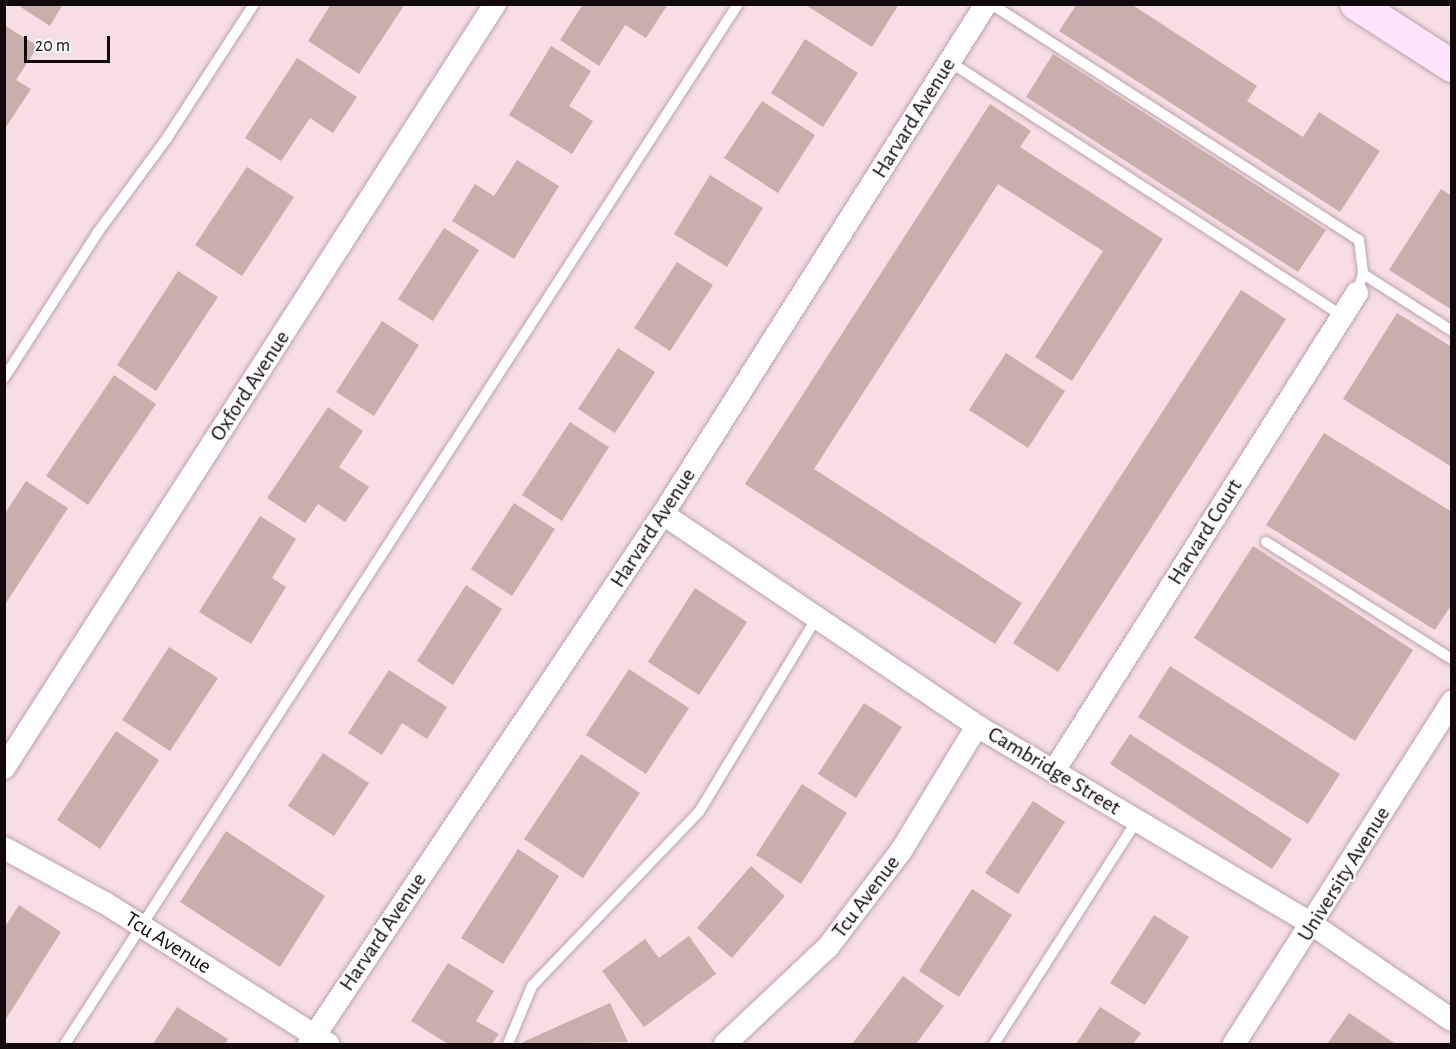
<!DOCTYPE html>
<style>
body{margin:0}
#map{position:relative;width:1456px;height:1049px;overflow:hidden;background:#f7dde4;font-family:"Alegreya Sans",sans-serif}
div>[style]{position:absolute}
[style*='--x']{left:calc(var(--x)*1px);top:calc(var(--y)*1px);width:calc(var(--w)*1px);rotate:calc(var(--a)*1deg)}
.building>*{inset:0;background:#c9afac}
.roads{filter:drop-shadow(0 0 2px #bca3ab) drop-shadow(0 0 2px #bca3ab)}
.lane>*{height:10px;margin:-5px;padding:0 5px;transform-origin:5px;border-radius:5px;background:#fff}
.street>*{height:22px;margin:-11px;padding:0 11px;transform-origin:11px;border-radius:11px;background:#fff}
.secondary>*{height:32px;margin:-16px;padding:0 16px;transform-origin:16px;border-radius:16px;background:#fde6fb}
span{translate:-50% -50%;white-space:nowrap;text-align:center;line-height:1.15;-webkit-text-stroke:4.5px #fff;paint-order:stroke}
.street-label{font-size:22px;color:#12090c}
.frame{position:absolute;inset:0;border:6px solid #12090c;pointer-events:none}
.scale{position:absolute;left:24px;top:36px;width:86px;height:27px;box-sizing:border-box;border:3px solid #12090c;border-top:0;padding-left:8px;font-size:18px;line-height:21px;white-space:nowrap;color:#12090c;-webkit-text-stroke:4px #fff;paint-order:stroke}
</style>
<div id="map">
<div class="building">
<div style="clip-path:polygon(16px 4px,63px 4px,50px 26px)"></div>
<div style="clip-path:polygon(331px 4px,405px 4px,359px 74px,308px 41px)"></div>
<div style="clip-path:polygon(583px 4px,668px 4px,646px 38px,625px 25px,599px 66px,560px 40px)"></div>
<div style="clip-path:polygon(804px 4px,899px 4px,872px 47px)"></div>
<div style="clip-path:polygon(1077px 4px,1131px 4px,1257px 86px,1247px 101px,1303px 137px,1319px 112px,1380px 151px,1340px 212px,1059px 31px)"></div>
<div style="clip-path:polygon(4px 25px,38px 46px,16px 80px,31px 89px,4px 130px)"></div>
<div style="clip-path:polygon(805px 39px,858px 73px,823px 127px,771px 93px)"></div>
<div style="clip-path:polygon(551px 46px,591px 71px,569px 106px,593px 121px,572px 154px,509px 115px)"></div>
<div style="clip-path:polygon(1053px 54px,1326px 230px,1298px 272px,1026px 97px)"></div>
<div style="clip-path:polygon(297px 58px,357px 97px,333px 133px,310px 118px,281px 161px,245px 138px)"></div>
<div style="clip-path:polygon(762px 101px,815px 135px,778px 193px,724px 158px)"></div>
<div style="clip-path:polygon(990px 104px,1031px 131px,1020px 147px,1163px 239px,1072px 381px,1035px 357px,1103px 251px,998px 184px,814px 469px,1022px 603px,995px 644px,745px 484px)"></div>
<div style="clip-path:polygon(517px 160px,559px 186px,514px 259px,452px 221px,475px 184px,494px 196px)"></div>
<div style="clip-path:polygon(247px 167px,294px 197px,242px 276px,195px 245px)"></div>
<div style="clip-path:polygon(710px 175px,763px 208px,727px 267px,674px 234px)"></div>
<div style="clip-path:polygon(1441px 189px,1452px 196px,1452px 310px,1389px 270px)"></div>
<div style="clip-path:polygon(444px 228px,479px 250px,433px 321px,398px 299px)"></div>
<div style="clip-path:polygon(677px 262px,713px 285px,670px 351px,634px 328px)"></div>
<div style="clip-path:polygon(178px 271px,218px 297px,156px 391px,117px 365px)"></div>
<div style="clip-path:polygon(1241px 290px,1286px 319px,1058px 672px,1013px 643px)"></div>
<div style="clip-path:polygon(1397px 313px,1452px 347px,1452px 467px,1343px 399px)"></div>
<div style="clip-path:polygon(382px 321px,419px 345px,374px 416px,336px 392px)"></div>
<div style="clip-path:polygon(618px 348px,655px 372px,615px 433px,578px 409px)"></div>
<div style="clip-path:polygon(1006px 353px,1065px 391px,1028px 448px,969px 410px)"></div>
<div style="clip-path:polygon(114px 375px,156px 404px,88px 505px,46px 476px)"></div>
<div style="clip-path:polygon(328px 407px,363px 431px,339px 467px,369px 487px,345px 522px,318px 504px,305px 523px,267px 498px)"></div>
<div style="clip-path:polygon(570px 422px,609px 447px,562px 521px,522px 495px)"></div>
<div style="clip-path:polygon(1324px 433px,1452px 512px,1452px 604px,1435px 630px,1266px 525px)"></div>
<div style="clip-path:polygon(26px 481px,68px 508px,4px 606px,4px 515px)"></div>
<div style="clip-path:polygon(514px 503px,555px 529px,512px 596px,471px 569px)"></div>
<div style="clip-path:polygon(260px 516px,296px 539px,272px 578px,286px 587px,251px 644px,199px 612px)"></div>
<div style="clip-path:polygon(1253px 546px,1413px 650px,1355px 741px,1194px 638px)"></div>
<div style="clip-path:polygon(466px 585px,502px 609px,453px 685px,417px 661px)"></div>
<div style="clip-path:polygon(695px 588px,747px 622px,699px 695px,648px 662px)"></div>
<div style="clip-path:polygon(169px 647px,218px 678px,170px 751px,122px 720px)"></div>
<div style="clip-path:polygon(1170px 666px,1340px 774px,1308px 824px,1138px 717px)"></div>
<div style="clip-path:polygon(629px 669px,689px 708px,646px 774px,586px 735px)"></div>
<div style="clip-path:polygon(389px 670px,447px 707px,427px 739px,402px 723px,382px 755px,348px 733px)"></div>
<div style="clip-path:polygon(864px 703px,902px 727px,856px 798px,818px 774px)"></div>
<div style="clip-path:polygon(116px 731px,159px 760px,100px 849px,57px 820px)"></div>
<div style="clip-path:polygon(1130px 734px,1292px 839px,1272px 869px,1110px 764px)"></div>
<div style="clip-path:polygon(323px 753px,369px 783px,334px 836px,288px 806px)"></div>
<div style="clip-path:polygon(581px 754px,640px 793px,583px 878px,524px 839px)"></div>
<div style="clip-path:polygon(802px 784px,847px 813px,801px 884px,756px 855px)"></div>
<div style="clip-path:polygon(1033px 801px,1065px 822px,1018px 894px,985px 873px)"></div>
<div style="clip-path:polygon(226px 831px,325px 896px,280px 967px,180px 902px)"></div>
<div style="clip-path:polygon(518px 849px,559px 876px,503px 964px,461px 938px)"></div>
<div style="clip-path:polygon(751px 866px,785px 896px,732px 958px,697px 928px)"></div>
<div style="clip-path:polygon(972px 889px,1012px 915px,959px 997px,919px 971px)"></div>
<div style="clip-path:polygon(19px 905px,61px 932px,4px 1022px,4px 928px)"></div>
<div style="clip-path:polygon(1154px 915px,1189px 937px,1145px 1005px,1110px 983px)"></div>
<div style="clip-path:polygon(689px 936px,716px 974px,644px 1027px,602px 971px,645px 939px,659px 958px)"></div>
<div style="clip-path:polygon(448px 963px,494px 991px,476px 1021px,499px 1034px,492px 1044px,448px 1044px,411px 1021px)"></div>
<div style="clip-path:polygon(903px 976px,944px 1006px,916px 1044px,852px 1044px)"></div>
<div style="clip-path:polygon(610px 1003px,628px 1042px,524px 1044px,523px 1042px)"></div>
<div style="clip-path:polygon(177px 1007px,228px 1039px,225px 1044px,153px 1044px)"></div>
<div style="clip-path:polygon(1100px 1007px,1141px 1033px,1133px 1044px,1076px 1044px)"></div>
<div style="clip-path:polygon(1349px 1013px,1396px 1044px,1327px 1044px)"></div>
</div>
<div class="roads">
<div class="lane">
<div style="--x:991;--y:4;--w:437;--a:32.7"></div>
<div style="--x:1359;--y:240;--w:34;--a:83"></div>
<div style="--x:1363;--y:274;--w:20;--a:108"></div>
<div style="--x:950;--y:62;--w:468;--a:32.9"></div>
<div style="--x:1363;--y:274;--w:106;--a:32.6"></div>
<div style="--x:4;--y:378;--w:174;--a:-57.2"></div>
<div style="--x:98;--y:232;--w:117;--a:-53.7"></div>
<div style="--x:167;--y:138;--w:160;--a:-57"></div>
<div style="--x:1266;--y:542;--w:220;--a:32.2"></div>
<div style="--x:65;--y:1044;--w:1239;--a:-57.09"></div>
<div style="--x:508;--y:1044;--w:63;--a:-67.5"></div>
<div style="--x:532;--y:986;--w:241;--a:-46.2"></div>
<div style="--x:699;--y:812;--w:228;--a:-58.8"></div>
<div style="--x:994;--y:1044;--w:266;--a:-57.4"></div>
</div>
<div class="street">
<div style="--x:663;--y:514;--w:379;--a:34"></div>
<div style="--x:977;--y:726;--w:391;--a:30.6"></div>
<div style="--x:1313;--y:925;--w:168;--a:34.4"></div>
<div style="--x:4;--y:768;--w:908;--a:-57.27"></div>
<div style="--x:1054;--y:771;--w:566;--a:-57.63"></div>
<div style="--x:4;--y:848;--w:115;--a:28.6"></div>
<div style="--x:105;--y:903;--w:264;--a:32.3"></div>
<div style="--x:309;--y:1044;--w:637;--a:-56.26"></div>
<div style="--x:663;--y:514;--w:604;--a:-57.65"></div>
<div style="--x:725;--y:1044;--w:141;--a:-43.3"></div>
<div style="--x:828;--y:947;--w:121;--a:-52.8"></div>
<div style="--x:901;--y:851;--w:146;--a:-58.7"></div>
<div style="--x:1234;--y:1044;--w:406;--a:-57.5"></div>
</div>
<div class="secondary">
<div style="--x:1356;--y:4;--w:114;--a:32.9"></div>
</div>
</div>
<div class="street-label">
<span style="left:914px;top:118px;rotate:-58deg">Harvard Avenue</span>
<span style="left:250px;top:386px;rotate:-57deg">Oxford Avenue</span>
<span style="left:653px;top:528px;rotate:-57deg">Harvard Avenue</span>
<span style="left:1205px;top:532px;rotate:-58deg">Harvard Court</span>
<span style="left:1054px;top:771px;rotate:31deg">Cambridge Street</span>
<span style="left:1344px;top:874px;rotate:-58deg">University Avenue</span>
<span style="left:866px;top:897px;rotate:-53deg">Tcu Avenue</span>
<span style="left:383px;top:932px;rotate:-56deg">Harvard Avenue</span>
<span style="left:168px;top:943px;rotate:32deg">Tcu Avenue</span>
</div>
<div class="frame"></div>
<div class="scale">20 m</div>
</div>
